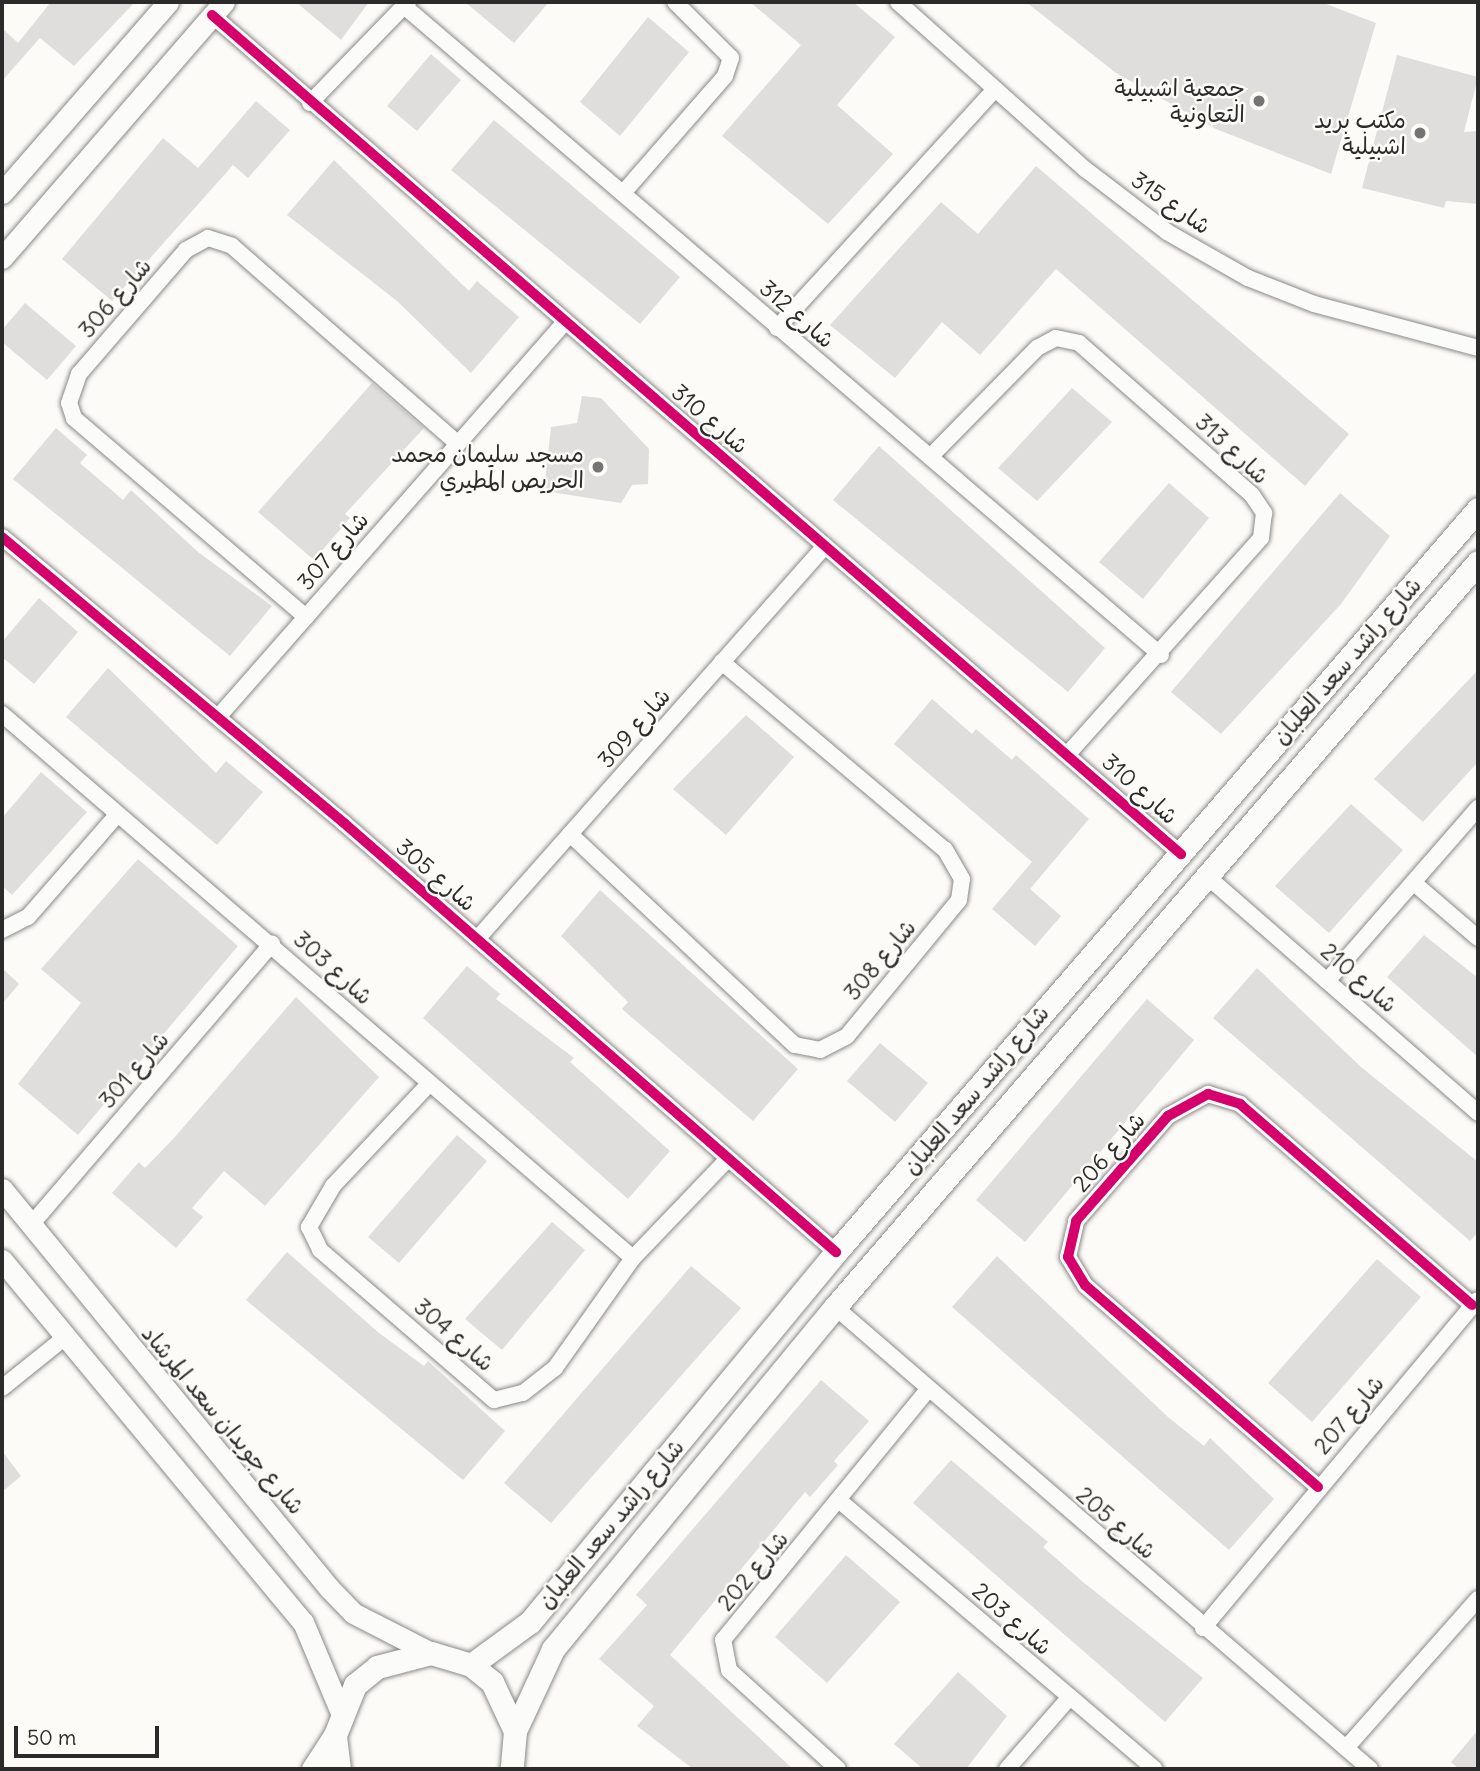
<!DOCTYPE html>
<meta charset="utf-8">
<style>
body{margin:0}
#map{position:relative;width:1480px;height:1771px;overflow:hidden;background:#fcfbf8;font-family:Delius,"Playpen Sans Arabic",sans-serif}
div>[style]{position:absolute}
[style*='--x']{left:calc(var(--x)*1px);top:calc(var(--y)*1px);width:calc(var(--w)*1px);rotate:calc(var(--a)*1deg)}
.building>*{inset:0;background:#dfdedc}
.roads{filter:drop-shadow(0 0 2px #898987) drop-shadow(0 0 2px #898987)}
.minor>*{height:16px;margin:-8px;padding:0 8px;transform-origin:8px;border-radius:8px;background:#fbfbf9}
.tertiary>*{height:21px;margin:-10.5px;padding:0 10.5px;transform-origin:10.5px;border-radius:10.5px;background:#fbfbf9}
.secondary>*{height:23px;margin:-11.5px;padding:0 11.5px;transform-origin:11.5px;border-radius:11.5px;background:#fbfbf9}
.cycleway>*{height:10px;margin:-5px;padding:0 5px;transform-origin:5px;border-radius:5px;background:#d6006c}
.dots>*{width:19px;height:19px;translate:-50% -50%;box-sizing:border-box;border:4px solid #fdfcf7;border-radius:50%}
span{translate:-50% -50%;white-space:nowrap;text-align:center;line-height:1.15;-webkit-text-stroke:5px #fdfcf7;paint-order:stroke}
.poi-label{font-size:23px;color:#2b2b2b}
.right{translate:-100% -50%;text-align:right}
.street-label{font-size:23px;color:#2b2b2b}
.frame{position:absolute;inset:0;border:4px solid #2b2b2b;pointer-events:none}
.scale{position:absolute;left:14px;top:1726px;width:145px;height:32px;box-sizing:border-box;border:4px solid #2b2b2b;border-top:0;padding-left:9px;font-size:21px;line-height:24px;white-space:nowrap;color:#2b2b2b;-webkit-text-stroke:5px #fdfcf7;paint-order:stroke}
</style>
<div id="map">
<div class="building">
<div style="clip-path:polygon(51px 2px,135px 2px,74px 66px,40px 38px,2px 81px,2px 28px,18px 43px)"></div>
<div style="clip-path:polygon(296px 2px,369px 2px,341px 40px)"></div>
<div style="clip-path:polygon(465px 2px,549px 2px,514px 43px)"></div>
<div style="clip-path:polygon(750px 2px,853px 2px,895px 37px,837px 105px,893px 154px,828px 224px,722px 136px,801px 45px)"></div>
<div style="clip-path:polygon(1026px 2px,1321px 2px,1376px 23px,1331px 174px,1216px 129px,1116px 73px)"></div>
<div style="clip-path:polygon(648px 17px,689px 52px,620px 136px,580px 102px)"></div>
<div style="clip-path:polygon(431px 54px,461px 80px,417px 131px,387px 106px)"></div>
<div style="clip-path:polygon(1397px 55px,1478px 77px,1464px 132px,1478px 131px,1478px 204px,1446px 201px,1444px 208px,1362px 188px)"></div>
<div style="clip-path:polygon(256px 101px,290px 130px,248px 178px,233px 165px,112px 301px,62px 259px,163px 138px,198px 168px)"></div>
<div style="clip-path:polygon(494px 120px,680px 277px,640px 324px,451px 170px)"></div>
<div style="clip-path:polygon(334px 160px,469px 291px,477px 281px,519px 317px,471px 373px,397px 301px,287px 215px)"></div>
<div style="clip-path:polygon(1036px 166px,1349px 434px,1305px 486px,1056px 269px,980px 355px,942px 322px,895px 378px,830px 325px,941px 202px,978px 234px)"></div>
<div style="clip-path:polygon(25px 303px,76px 346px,47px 380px,2px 342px,2px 330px)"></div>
<div style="clip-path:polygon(372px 383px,424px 428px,345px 514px,350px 518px,314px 560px,258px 512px)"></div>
<div style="clip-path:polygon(1072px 388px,1112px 422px,1037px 501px,998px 468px)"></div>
<div style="clip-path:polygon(582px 396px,601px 398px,649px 449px,648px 484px,632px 485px,621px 503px,544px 491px,551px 427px,577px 423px)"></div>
<div style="clip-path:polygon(56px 428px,87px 455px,80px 463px,123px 500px,131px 490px,198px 552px,272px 606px,230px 656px,13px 479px)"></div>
<div style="clip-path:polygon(879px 446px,1105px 648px,1068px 692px,833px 500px)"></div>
<div style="clip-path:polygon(1169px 483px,1209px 518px,1143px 599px,1099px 562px)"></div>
<div style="clip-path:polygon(1340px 493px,1390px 536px,1341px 604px,1221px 734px,1171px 692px)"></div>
<div style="clip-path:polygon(39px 598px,78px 632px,34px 684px,2px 657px,2px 642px)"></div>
<div style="clip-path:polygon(108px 668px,216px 773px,226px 761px,263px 792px,217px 845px,66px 717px)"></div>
<div style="clip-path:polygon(1478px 670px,1478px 762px,1423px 822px,1374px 779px)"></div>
<div style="clip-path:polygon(932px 699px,972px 734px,976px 729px,1012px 760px,1016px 755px,1089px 819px,1030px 889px,1061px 916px,1035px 946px,992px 909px,1032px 862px,894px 744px)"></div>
<div style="clip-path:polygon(746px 715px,794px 757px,726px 835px,673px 789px)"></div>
<div style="clip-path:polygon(41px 772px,87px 812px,12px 895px,2px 886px,2px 818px)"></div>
<div style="clip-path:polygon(1351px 804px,1403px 850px,1329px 933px,1275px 886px)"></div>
<div style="clip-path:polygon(138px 859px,238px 946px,78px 1135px,18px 1084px,81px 1003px,41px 969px)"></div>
<div style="clip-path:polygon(600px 890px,798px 1069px,753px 1121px,622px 1009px,628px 1002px,561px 936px)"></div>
<div style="clip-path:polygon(1424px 935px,1478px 978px,1478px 1057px,1387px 977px)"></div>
<div style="clip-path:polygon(467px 966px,500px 994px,496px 999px,574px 1058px,570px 1062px,670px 1151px,628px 1199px,423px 1018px)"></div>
<div style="clip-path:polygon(2px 968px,19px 984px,2px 1004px)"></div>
<div style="clip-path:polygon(1257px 968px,1361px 1067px,1478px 1162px,1478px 1232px,1470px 1241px,1213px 1018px)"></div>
<div style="clip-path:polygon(296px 997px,379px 1077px,265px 1206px,224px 1171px,192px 1208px,203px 1217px,176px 1248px,112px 1193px,139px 1162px,145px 1168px,174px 1138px)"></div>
<div style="clip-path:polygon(1147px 999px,1194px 1040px,1025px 1242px,976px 1200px)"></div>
<div style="clip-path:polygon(880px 1043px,928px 1083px,895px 1122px,847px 1081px)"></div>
<div style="clip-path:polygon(457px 1135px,487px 1161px,399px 1263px,368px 1237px)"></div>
<div style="clip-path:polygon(552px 1222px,585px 1250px,502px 1350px,465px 1319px)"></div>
<div style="clip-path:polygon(287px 1252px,379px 1333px,424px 1366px,428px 1361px,505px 1431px,463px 1480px,246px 1300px)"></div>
<div style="clip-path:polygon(997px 1256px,1168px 1417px,1204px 1446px,1210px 1438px,1274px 1499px,1229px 1550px,952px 1307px)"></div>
<div style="clip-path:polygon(1377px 1259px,1421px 1297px,1312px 1422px,1268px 1383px)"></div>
<div style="clip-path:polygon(691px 1266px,741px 1308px,551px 1523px,504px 1483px)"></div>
<div style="clip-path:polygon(821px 1380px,869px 1421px,834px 1461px,838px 1465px,810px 1497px,805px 1492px,670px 1655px,793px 1769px,693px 1769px,637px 1726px,654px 1706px,599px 1659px,647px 1605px,636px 1595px)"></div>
<div style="clip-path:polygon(2px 1451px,21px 1476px,2px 1492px)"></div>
<div style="clip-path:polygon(951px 1460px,1048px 1542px,1043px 1547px,1083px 1582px,1203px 1678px,1165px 1722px,913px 1503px)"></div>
<div style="clip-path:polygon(846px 1555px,900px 1602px,827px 1683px,775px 1637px)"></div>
<div style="clip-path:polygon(958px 1672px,1007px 1716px,966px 1769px,923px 1769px,894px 1744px)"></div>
<div style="clip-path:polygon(1478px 1730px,1478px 1769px,1459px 1769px,1451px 1762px)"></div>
</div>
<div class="roads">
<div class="minor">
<div style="--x:898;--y:2;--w:251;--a:41.8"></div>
<div style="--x:1085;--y:169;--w:103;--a:37.5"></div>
<div style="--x:1167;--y:232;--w:93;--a:29.6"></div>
<div style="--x:1248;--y:278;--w:71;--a:21.5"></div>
<div style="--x:1314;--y:304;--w:170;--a:15"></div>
<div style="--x:404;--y:6;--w:997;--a:40.61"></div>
<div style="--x:212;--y:15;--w:1282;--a:40.89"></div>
<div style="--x:310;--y:103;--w:141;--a:-45.9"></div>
<div style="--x:623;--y:193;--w:155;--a:-48.9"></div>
<div style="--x:725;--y:76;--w:19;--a:-72"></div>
<div style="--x:731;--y:58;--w:79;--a:-135"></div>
<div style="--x:777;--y:328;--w:322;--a:-47.6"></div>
<div style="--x:930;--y:457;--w:153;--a:-45.5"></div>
<div style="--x:1037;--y:348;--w:21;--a:-28"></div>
<div style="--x:1056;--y:338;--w:24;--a:12"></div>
<div style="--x:1079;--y:343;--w:230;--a:41.3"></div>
<div style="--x:1252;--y:495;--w:22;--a:56"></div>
<div style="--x:1264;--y:513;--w:25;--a:97"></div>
<div style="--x:1261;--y:538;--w:288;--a:131.8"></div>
<div style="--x:2;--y:537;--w:446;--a:39.9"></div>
<div style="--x:344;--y:823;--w:653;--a:41.09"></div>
<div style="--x:306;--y:617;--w:306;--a:-139.4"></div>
<div style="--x:74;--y:418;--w:16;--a:-108"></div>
<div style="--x:69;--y:403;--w:31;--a:-71"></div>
<div style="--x:79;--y:374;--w:164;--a:-49.2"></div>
<div style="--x:186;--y:250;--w:25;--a:-29"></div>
<div style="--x:208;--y:238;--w:25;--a:18"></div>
<div style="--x:232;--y:246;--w:300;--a:41.2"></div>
<div style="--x:2;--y:714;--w:833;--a:40.77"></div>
<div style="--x:219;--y:716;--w:524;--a:-48.71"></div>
<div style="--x:570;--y:834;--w:308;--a:43.2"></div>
<div style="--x:795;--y:1045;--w:25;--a:11"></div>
<div style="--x:820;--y:1050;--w:30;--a:-27"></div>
<div style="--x:847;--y:1036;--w:176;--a:-50.5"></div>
<div style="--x:959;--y:900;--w:21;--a:-82"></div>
<div style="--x:962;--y:879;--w:34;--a:-120"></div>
<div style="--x:945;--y:850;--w:292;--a:-139.9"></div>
<div style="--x:1209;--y:878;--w:357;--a:41.1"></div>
<div style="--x:1414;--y:883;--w:84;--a:40.7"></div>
<div style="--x:2;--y:930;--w:29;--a:-27"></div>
<div style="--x:28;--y:917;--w:135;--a:-48.9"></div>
<div style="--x:478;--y:938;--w:522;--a:-48.49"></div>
<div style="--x:1327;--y:981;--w:230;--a:-48.9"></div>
<div style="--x:429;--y:1084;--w:140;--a:133.3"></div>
<div style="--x:333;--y:1186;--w:48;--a:120.3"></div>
<div style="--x:309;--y:1227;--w:25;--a:64"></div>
<div style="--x:320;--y:1250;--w:230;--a:40.8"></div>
<div style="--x:494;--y:1400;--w:30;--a:-14"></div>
<div style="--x:523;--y:1393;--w:41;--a:-38"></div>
<div style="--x:555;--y:1368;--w:135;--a:-54.7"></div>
<div style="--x:633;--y:1258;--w:136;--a:-46.2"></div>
<div style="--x:30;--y:1226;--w:372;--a:-49.4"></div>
<div style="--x:835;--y:1307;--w:707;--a:40.81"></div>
<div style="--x:2;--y:1388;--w:78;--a:-38.8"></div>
<div style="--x:1318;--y:1487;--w:308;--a:-139.1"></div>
<div style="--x:1085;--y:1285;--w:33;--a:-121"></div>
<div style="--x:1068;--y:1257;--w:37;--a:-77"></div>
<div style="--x:1076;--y:1221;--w:140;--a:-48.8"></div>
<div style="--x:1168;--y:1116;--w:46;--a:-28.8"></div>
<div style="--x:1208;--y:1094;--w:34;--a:17"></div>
<div style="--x:1240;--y:1104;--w:307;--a:40.9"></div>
<div style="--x:841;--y:1502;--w:412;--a:40.4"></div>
<div style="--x:1203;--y:1628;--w:427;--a:-50.1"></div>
<div style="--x:1346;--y:1748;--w:199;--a:-48.5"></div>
<div style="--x:838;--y:1769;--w:147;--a:-137.8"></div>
<div style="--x:729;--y:1670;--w:31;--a:-101"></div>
<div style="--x:723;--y:1640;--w:322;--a:-50.7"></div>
<div style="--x:1007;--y:1769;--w:94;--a:-48.9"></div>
</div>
<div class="tertiary">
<div style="--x:2;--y:193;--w:253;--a:-49"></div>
<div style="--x:2;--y:258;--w:339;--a:-49.1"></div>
<div style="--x:2;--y:1189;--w:517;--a:50.65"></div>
<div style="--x:330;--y:1589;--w:33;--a:46"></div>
<div style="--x:353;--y:1613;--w:88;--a:27.1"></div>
<div style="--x:2;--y:1260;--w:471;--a:50.3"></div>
<div style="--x:303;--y:1622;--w:95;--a:67.2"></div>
</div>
<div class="secondary">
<div style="--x:471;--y:1665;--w:73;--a:-36.1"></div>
<div style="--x:530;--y:1622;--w:480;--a:-50.4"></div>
<div style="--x:836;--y:1252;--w:982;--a:-49.17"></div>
<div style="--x:515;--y:1731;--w:90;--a:-65.1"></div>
<div style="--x:553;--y:1649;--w:443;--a:-50.5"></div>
<div style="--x:835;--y:1307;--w:984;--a:-49.2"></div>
<div style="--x:313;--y:1769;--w:40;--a:-57.1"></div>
<div style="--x:339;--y:1769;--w:34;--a:-97"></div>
<div style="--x:335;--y:1735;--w:54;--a:-68.2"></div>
<div style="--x:355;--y:1685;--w:28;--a:-39"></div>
<div style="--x:377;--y:1667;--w:56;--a:-14.5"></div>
<div style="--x:431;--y:1653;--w:42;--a:16.7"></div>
<div style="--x:471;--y:1665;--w:27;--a:39"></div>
<div style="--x:492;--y:1682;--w:54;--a:64.9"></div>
<div style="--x:515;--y:1731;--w:38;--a:95"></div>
</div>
</div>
<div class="cycleway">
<div style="--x:212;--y:15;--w:1282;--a:40.89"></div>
<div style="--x:2;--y:537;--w:446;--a:39.9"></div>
<div style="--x:344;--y:823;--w:653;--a:41.09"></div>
<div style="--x:1318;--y:1487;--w:308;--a:-139.1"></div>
<div style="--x:1085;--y:1285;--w:33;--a:-121"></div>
<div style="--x:1068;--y:1257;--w:37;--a:-77"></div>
<div style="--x:1076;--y:1221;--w:140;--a:-48.8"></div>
<div style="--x:1168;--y:1116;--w:46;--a:-28.8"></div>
<div style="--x:1208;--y:1094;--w:34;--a:17"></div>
<div style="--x:1240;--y:1104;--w:307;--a:40.9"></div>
</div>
<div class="dots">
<div style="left:1259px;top:101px;background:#747473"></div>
<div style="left:1420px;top:133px;background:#747473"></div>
<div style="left:598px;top:467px;background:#747473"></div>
</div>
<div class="poi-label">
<span class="right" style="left:1245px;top:101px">جمعية اشبيلية<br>التعاونية</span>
<span class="right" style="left:1406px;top:133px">مكتب بريد<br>اشبيلية</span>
<span class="right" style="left:584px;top:467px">مسجد سليمان محمد<br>الحريص المطيري</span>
</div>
<div class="street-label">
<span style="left:1171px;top:203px;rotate:35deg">شارع 315</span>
<span style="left:115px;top:298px;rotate:-49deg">شارع 306</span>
<span style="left:797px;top:314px;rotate:41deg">شارع 312</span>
<span style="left:710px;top:419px;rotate:41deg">شارع 310</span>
<span style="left:1232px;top:449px;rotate:43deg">شارع 313</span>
<span style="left:333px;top:551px;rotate:-49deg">شارع 307</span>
<span style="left:1347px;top:661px;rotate:-49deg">شارع راشد سعد العلبان</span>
<span style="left:634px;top:728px;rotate:-49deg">شارع 309</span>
<span style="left:1140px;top:789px;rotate:42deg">شارع 310</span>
<span style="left:436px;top:875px;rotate:41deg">شارع 305</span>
<span style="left:880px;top:960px;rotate:-50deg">شارع 308</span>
<span style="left:333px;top:968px;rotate:42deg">شارع 303</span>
<span style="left:1359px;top:978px;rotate:41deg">شارع 210</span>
<span style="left:134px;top:1070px;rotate:-49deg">شارع 301</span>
<span style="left:976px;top:1090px;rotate:-50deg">شارع راشد سعد العلبان</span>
<span style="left:1109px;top:1152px;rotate:-49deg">شارع 206</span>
<span style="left:454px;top:1335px;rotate:41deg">شارع 304</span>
<span style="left:1349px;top:1415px;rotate:-50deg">شارع 207</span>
<span style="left:223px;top:1420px;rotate:50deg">شارع جويدان سعد المرشاد</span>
<span style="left:1116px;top:1523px;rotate:41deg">شارع 205</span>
<span style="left:611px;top:1524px;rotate:-50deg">شارع راشد سعد العلبان</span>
<span style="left:753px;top:1571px;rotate:-50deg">شارع 202</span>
<span style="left:1012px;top:1619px;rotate:41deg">شارع 203</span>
</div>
<div class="frame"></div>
<div class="scale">50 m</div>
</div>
